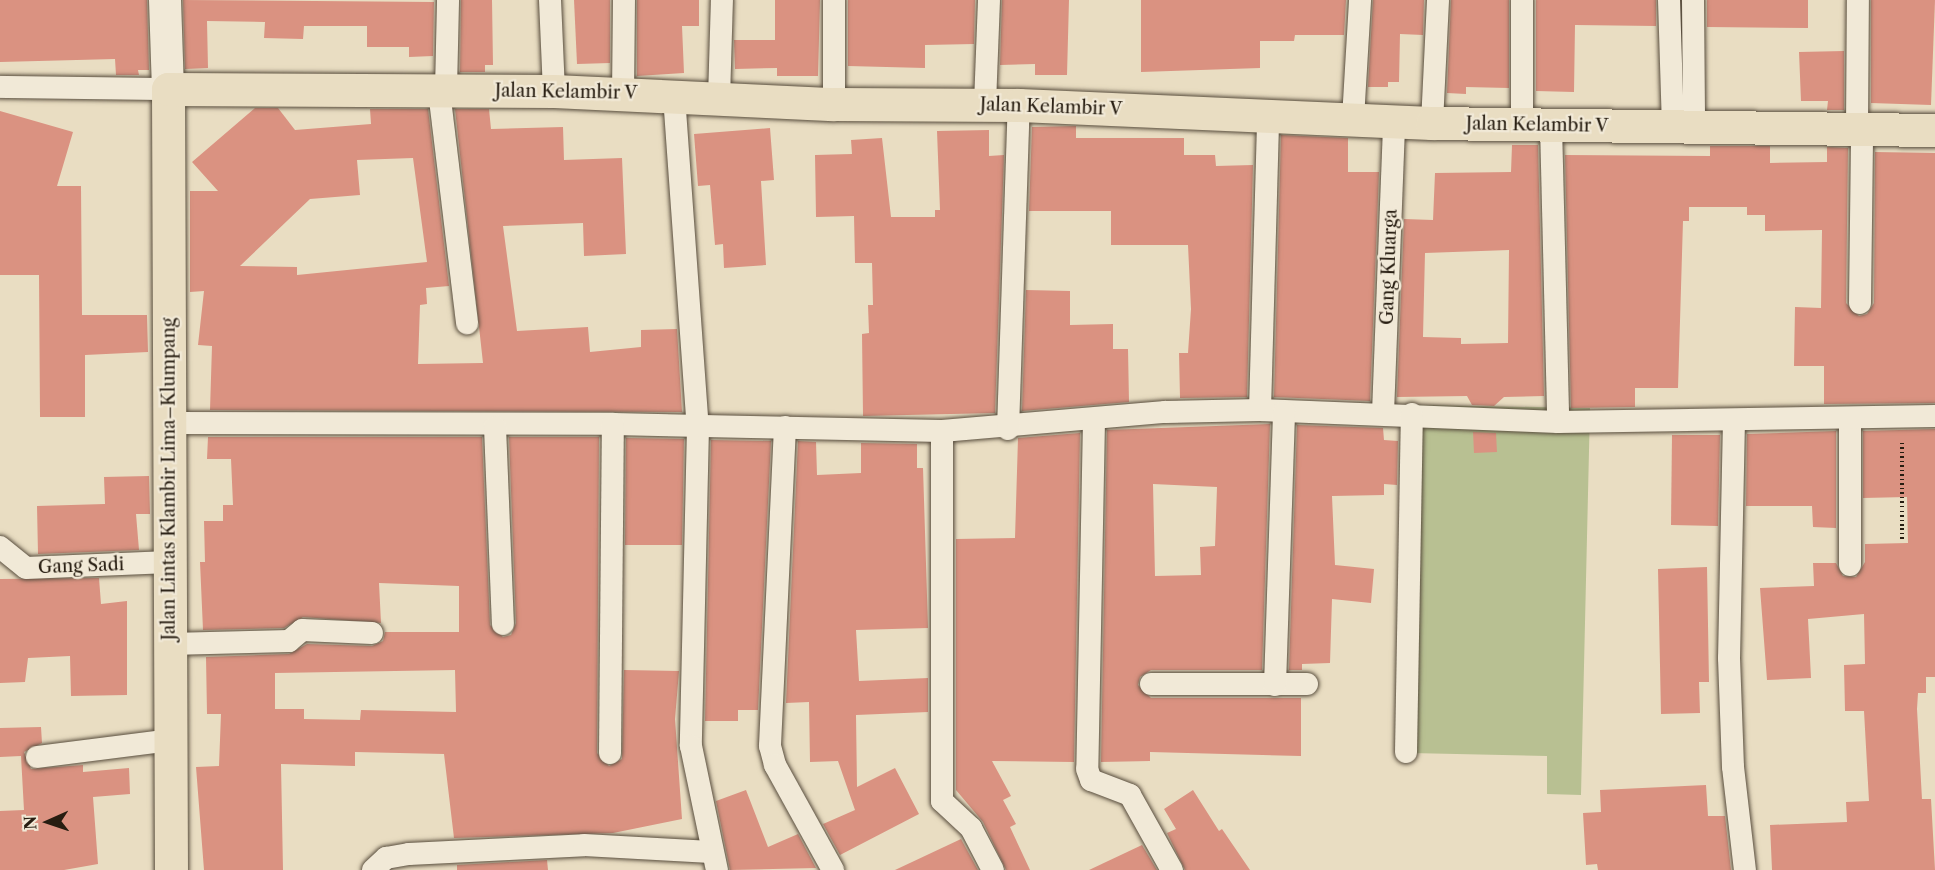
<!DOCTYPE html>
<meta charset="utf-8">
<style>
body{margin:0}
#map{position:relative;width:1935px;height:870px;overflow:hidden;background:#e9ddc2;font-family:"Libre Caslon Text",serif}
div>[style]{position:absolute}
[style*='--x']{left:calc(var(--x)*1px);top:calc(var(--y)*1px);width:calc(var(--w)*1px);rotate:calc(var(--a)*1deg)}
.green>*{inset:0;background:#b8c092}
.building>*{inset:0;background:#da9281}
.path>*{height:4px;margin-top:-2px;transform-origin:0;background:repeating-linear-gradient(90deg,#271d11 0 1.5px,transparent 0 4.5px)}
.roads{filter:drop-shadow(0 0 2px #584d3d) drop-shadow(0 0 2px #584d3d)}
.street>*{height:22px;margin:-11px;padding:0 11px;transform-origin:11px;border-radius:11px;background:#f1e9d7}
.secondary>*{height:32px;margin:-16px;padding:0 16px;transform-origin:16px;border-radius:16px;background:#f1e9d7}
.primary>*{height:33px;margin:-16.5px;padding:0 16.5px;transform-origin:16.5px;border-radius:16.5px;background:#e9ddc2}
span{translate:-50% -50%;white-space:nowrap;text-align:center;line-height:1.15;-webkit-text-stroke:4.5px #f1e9d7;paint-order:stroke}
.street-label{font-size:18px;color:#271d11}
.north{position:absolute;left:18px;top:792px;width:60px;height:60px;-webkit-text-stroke:4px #f1e9d7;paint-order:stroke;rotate:267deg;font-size:16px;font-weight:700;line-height:24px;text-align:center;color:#271d11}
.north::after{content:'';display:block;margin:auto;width:21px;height:27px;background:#271d11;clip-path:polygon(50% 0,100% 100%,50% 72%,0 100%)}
</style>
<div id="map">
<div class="green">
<div style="clip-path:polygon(1418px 405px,1590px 408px,1581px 795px,1547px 794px,1547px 756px,1410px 753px)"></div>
</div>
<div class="building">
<div style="clip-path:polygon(0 0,147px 0,149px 70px,138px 70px,139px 75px,116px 75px,115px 59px,0 62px)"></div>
<div style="clip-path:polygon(183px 0,434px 2px,433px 56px,409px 57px,409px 47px,367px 47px,367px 26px,304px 26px,303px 39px,264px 38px,265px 22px,207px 21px,208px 68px,185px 69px)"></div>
<div style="clip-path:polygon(461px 0,492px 0,493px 65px,485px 65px,485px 72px,460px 72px)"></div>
<div style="clip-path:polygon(574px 0,610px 0,610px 63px,577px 64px)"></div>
<div style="clip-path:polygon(637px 0,699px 0,699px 26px,682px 26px,684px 73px,637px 76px)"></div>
<div style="clip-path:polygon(775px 0,820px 0,818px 76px,777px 76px,777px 68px,735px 69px,734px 40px,775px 40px)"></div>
<div style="clip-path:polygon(848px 0,975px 0,974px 44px,925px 45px,925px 68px,848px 66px)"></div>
<div style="clip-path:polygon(1002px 0,1069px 0,1067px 75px,1035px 75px,1035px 64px,1000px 65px)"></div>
<div style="clip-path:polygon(1141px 0,1346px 0,1344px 35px,1295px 35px,1294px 41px,1260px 41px,1260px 68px,1141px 72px)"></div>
<div style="clip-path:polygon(1373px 0,1424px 0,1423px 35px,1400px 34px,1399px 82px,1388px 82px,1388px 87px,1368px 87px)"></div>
<div style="clip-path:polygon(1451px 0,1509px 0,1509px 88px,1466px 87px,1466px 94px,1447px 93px)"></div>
<div style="clip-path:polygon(1536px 0,1656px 0,1656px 26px,1575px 25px,1574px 92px,1536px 91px)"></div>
<div style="clip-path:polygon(1707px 0,1808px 0,1808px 28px,1707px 27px)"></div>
<div style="clip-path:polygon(1871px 0,1935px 0,1931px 105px,1871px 103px)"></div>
<div style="clip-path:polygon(1844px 51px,1844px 110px,1827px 110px,1828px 101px,1801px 101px,1799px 52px)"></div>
<div style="clip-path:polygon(evenodd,255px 108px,278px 108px,295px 130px,371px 124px,370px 109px,428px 109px,449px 286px,426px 288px,427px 304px,420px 305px,418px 364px,483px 363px,455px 109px,489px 109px,491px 129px,563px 127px,564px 160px,622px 158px,626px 254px,584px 256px,583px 223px,503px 226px,517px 331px,588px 327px,590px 352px,641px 347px,641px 330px,677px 329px,682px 412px,210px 410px,212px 346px,198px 345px,204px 291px,190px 292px,190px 191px,218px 191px,192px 162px,255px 108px,413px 158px,427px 262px,297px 275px,297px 267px,240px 266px,310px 199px,360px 195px,357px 160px,413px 158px)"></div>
<div style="clip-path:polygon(0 111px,73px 132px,57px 186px,81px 186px,82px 315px,147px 315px,148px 352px,85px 355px,85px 417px,40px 417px,39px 275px,0 275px)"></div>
<div style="clip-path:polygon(1076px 126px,1076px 138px,1184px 138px,1184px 155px,1215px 155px,1216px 166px,1253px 165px,1247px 397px,1180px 398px,1179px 353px,1188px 353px,1191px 309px,1188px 245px,1111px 245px,1111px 211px,1029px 211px,1032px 127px)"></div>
<div style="clip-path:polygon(770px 128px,774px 180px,761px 181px,766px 265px,724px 268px,723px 244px,715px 245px,710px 185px,698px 186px,694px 134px)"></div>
<div style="clip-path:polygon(989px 130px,989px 156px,1004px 155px,995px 413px,863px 416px,862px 334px,869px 333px,868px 305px,873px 305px,872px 263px,855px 263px,854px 216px,816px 217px,815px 155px,852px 154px,851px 140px,882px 138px,891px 217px,935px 217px,935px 210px,940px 210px,937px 131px)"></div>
<div style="clip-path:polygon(1281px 135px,1348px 138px,1348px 172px,1379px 172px,1370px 401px,1274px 397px)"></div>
<div style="clip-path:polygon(evenodd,1512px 145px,1538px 145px,1544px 396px,1504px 397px,1494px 406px,1472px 405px,1467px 396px,1397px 397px,1404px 219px,1433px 220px,1435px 173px,1511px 172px,1512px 145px,1509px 250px,1508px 343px,1461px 344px,1461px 338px,1423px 337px,1425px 253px,1509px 250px)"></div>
<div style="clip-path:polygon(1710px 146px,1770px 146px,1770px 163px,1827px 162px,1827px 147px,1848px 148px,1846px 303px,1859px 316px,1867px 314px,1874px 303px,1875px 152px,1935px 153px,1935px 403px,1824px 404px,1824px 366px,1794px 366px,1795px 307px,1821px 308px,1822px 230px,1765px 231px,1765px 215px,1747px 215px,1747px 207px,1689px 207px,1689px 221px,1683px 221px,1678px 388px,1635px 388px,1635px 407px,1571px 408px,1565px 155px,1710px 156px)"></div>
<div style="clip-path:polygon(1026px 290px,1070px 291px,1070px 325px,1113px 324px,1113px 349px,1128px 349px,1129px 402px,1022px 411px)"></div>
<div style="clip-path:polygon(evenodd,1270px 424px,1262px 670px,1151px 670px,1140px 677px,1138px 685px,1151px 698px,1301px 698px,1301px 756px,1150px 752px,1150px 761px,1101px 762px,1107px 430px,1270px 424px,1153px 484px,1217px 487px,1215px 546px,1200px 547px,1201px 575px,1155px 576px,1153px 484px)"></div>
<div style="clip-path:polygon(1297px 425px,1383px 428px,1384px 440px,1398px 441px,1397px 485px,1384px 484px,1384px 495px,1332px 496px,1335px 565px,1374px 569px,1371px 603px,1332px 599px,1330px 663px,1302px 664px,1302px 670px,1289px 670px)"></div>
<div style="clip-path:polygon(1935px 429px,1935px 677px,1926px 677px,1926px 693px,1918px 693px,1917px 709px,1922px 799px,1931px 799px,1935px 870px,1772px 870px,1770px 825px,1847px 822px,1846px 802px,1869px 801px,1864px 711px,1845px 711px,1844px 665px,1865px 664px,1864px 614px,1808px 619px,1811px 678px,1767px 680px,1760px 588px,1814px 586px,1813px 563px,1836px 563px,1843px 576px,1856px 577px,1865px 562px,1865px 544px,1908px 543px,1907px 497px,1863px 498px,1863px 431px)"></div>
<div style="clip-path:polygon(1836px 431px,1836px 528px,1813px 527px,1812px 506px,1746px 506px,1747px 434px)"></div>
<div style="clip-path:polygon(1473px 432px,1496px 433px,1497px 452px,1474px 453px)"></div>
<div style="clip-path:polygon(1080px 433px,1074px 762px,992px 761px,1011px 796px,1003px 800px,1016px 824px,1010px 827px,1030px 870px,1006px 870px,983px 822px,956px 790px,956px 539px,1015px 538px,1018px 438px)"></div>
<div style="clip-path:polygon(1672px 435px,1720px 435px,1718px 526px,1671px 525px)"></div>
<div style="clip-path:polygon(evenodd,208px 437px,482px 437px,490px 625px,503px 637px,511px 635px,516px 623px,509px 437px,599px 437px,597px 753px,609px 766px,622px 759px,624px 670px,679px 671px,675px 719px,682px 819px,613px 833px,454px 838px,444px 754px,355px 752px,355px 766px,281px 764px,283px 870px,204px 870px,196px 767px,219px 766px,221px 714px,207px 714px,206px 657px,289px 654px,307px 644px,372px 646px,383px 641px,385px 632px,459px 632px,459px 586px,379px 583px,381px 623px,303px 617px,284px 628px,203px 630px,200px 562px,205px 562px,204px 521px,223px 521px,223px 505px,233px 505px,231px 459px,207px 459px,208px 437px,455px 670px,456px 712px,361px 710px,360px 720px,304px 719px,304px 709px,275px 709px,275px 673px,455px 670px)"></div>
<div style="clip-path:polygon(626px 438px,684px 439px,682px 545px,625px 545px)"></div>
<div style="clip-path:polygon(711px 440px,771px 441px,758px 710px,738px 710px,738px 721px,705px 721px)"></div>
<div style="clip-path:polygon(798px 441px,816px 442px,817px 475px,861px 473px,861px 443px,917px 444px,917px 468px,923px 468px,928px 628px,856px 630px,859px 681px,928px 678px,928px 712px,856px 715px,857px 787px,895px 768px,919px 814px,840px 855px,823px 824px,855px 810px,838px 761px,810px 762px,809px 702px,786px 703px)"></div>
<div style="clip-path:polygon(149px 476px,150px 514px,136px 514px,139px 550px,38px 554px,37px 506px,105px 504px,104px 477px)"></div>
<div style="clip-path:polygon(1707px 567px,1709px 682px,1699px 682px,1700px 713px,1661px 714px,1658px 569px)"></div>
<div style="clip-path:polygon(99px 578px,101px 604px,127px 601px,127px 695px,71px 696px,70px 656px,28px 658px,25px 682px,0 683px,0 579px)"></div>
<div style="clip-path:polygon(41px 727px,42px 743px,24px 752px,31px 769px,83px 765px,83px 772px,129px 768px,130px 794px,93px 797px,98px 864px,64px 870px,0 870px,0 811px,24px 810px,21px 756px,0 757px,0 728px)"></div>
<div style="clip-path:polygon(1706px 785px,1708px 816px,1725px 816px,1731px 870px,1598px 870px,1597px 864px,1586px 865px,1583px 813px,1601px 812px,1600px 790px)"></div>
<div style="clip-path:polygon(746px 790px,768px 847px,798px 834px,816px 868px,730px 870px,716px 801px)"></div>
<div style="clip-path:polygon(1193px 790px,1219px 831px,1222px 829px,1250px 870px,1185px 870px,1167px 833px,1176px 829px,1164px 809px)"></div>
<div style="clip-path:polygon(961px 839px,978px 870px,895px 870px)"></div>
<div style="clip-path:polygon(1142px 845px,1157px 870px,1089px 870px)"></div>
<div style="clip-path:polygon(547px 860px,548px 870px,457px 870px,457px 865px)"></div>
</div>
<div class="path">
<div style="--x:1902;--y:539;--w:98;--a:-90"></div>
</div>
<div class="roads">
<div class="street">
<div style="--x:550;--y:0;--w:91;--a:87.5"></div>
<div style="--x:834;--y:0;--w:104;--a:90"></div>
<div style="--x:1669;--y:0;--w:127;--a:88.2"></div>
<div style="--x:1693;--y:0;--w:126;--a:89.5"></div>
<div style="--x:0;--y:87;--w:168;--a:0.7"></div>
<div style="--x:446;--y:90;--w:90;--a:-88.7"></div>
<div style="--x:439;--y:91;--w:234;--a:83.1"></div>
<div style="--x:623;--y:94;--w:94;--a:-89.4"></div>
<div style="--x:674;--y:96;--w:332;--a:85.9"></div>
<div style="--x:698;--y:427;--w:319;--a:91.3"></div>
<div style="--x:691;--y:746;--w:127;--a:78.2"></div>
<div style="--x:719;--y:99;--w:99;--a:-88.3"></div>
<div style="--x:985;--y:104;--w:104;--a:-87.8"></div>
<div style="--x:1353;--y:119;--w:119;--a:-86.6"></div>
<div style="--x:1432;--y:123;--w:123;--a:-87.2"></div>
<div style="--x:1522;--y:124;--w:124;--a:-90"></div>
<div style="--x:1551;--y:125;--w:297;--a:88.6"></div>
<div style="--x:1857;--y:128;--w:128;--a:-89.6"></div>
<div style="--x:1860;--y:303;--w:174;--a:-89.3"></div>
<div style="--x:1260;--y:410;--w:293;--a:-88.4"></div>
<div style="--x:1383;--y:413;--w:293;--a:-87.8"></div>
<div style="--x:1850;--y:419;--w:146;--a:90"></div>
<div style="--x:1094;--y:420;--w:349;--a:91.1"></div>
<div style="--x:1087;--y:769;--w:12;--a:70"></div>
<div style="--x:1091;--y:780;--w:42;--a:21"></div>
<div style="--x:1130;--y:795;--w:86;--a:60.8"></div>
<div style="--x:1734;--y:420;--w:238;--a:91.2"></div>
<div style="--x:1729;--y:658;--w:109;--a:87.9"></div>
<div style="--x:1733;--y:767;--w:104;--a:83.4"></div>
<div style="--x:169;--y:423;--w:444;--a:0.1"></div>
<div style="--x:613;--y:424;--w:329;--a:1.2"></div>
<div style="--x:942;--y:431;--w:224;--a:-4.9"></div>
<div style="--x:1165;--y:412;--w:95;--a:-1.2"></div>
<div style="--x:1260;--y:410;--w:298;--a:2.3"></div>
<div style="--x:1558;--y:422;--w:377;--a:-0.9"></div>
<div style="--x:495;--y:427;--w:197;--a:87.7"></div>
<div style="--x:785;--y:427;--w:319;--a:92.7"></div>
<div style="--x:770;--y:746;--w:20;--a:75"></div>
<div style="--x:775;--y:765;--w:120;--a:61.1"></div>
<div style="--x:1008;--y:429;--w:324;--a:-88.1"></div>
<div style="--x:942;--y:431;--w:370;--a:90"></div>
<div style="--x:942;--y:801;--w:40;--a:43"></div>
<div style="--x:971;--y:828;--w:47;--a:62.4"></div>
<div style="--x:0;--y:547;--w:33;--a:39"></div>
<div style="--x:26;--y:568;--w:143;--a:-2.4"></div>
<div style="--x:170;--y:644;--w:119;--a:-1.4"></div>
<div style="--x:289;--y:641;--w:17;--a:-40"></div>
<div style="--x:302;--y:630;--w:70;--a:2.5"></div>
<div style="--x:1151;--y:684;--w:156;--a:0"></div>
<div style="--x:1275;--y:685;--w:273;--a:-88.1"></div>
<div style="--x:1406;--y:752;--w:338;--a:-89"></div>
<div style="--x:610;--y:753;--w:329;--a:-89.5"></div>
<div style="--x:37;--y:757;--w:135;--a:-7.2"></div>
<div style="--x:373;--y:870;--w:18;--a:-43"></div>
<div style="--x:386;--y:858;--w:23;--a:-10"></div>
<div style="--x:409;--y:854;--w:175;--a:-2.9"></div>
<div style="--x:584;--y:845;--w:127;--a:3.2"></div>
</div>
<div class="secondary">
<div style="--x:165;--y:0;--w:89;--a:88.1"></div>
</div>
<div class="primary">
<div style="--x:171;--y:870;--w:781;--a:-90.22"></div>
<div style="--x:168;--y:89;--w:386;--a:0.3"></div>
<div style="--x:554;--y:91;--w:280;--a:2.7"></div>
<div style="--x:834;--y:104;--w:185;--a:0.3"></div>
<div style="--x:1019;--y:105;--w:413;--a:2.5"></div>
<div style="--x:1432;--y:123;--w:503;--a:0.8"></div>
</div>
</div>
<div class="street-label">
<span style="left:566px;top:92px;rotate:1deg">Jalan Kelambir V</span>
<span style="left:1051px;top:107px;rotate:2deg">Jalan Kelambir V</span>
<span style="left:1537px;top:125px;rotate:1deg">Jalan Kelambir V</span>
<span style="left:1389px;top:267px;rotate:-88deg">Gang Kluarga</span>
<span style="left:169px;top:479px;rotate:-90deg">Jalan Lintas Klambir Lima–Klumpang</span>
<span style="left:81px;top:566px;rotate:-2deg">Gang Sadi</span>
</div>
<div class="north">N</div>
</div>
